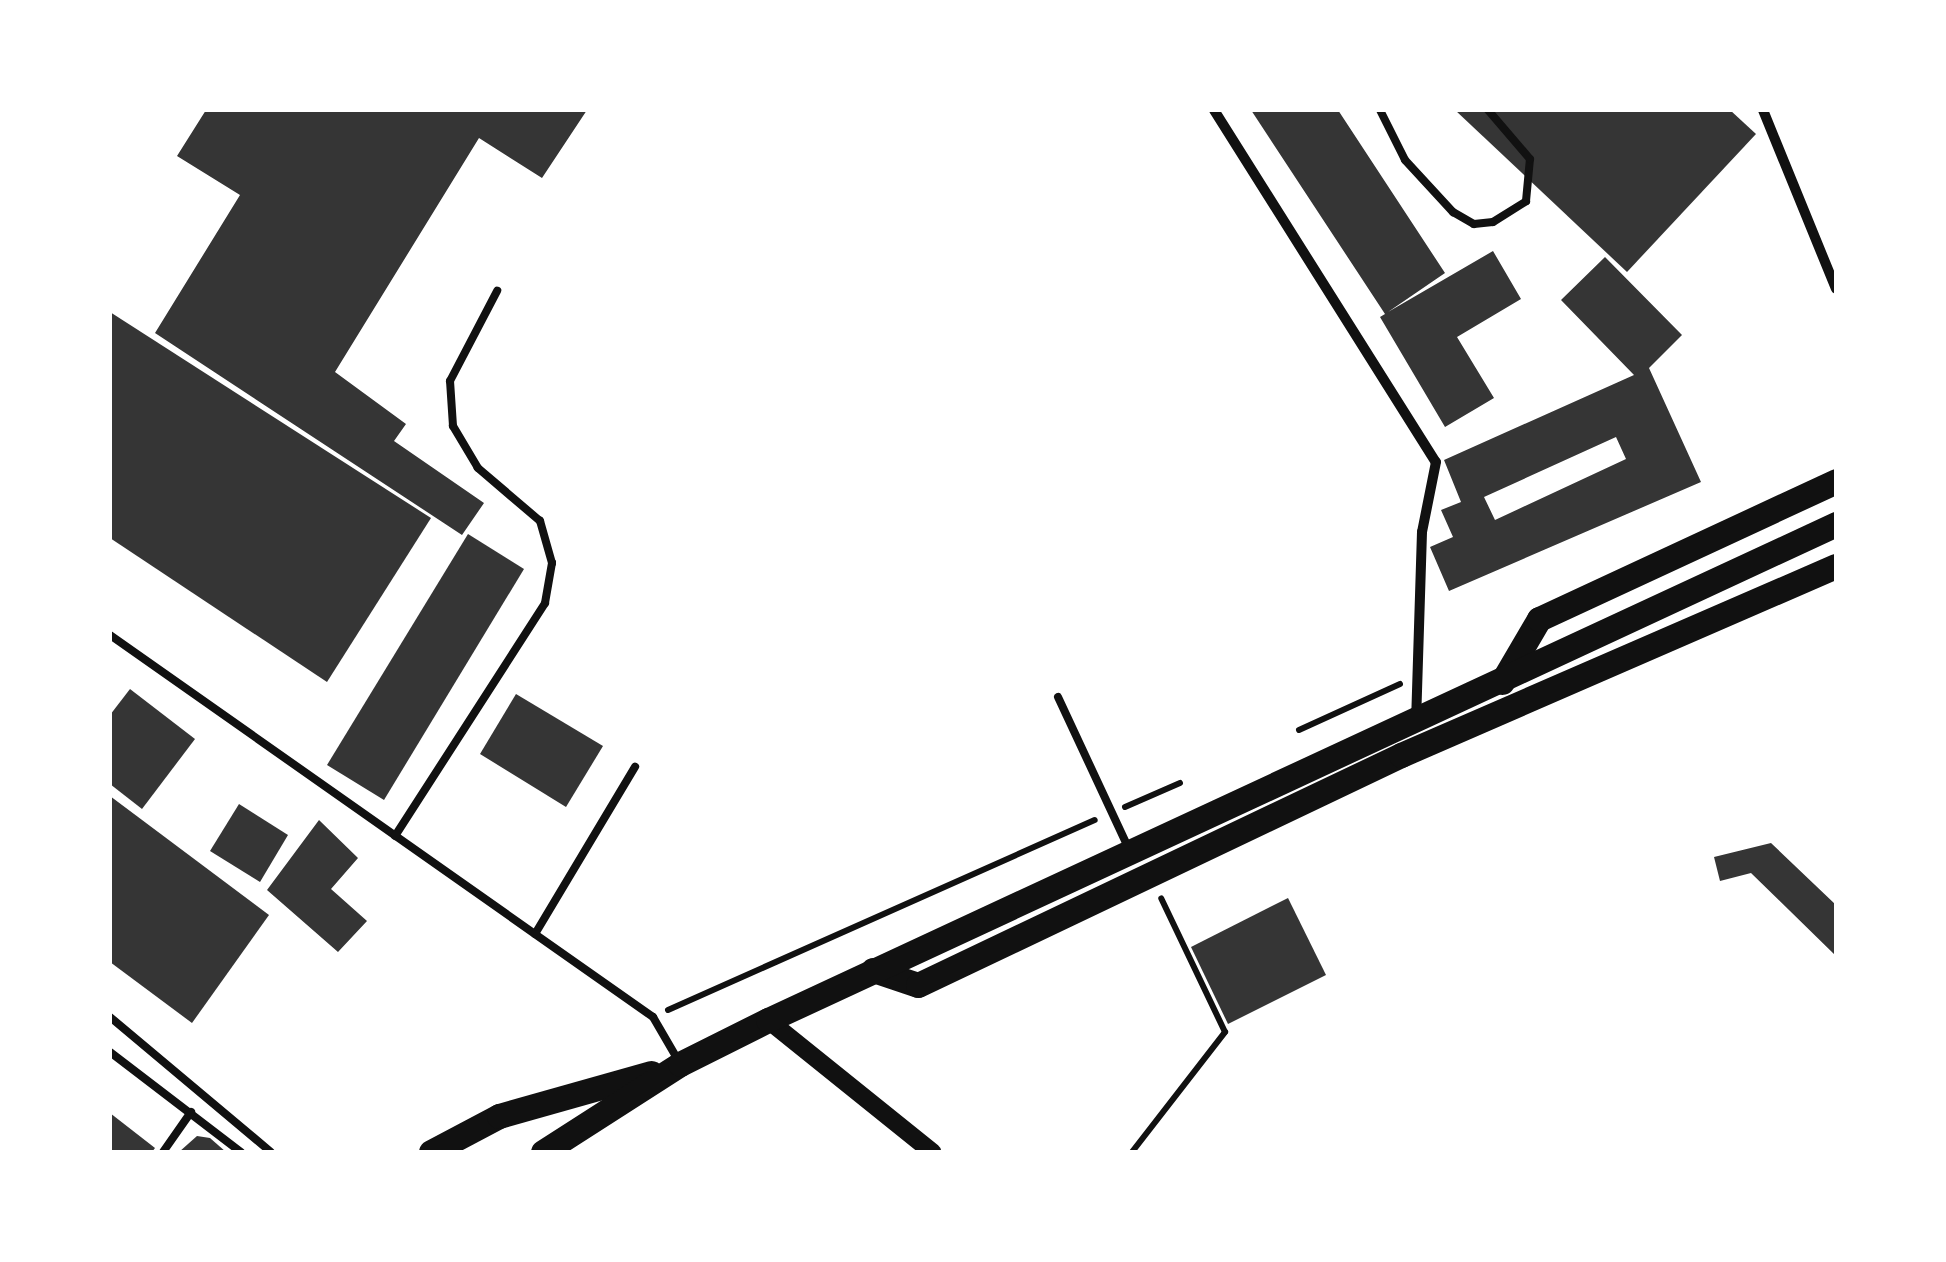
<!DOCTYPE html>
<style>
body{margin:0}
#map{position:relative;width:1946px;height:1262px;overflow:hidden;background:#fff;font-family:"Roboto Serif",serif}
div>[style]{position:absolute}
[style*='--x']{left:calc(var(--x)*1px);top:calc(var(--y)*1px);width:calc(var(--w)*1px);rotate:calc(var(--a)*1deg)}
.building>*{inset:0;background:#353535}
.path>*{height:6px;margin:-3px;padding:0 3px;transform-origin:3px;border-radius:3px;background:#111}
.service>*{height:8px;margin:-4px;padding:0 4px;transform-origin:4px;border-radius:4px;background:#111}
.minor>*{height:10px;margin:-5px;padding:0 5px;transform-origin:5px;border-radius:5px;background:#111}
.tertiary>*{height:18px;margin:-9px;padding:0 9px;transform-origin:9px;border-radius:9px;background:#111}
.primary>*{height:25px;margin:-12.5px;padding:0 12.5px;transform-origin:12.5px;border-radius:12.5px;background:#111}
span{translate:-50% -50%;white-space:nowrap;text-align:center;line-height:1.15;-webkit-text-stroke:8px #fff;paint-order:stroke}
.frame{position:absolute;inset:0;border:112px solid #fff;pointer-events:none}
</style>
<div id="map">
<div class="building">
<div style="clip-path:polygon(206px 110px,587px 110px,542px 178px,479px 138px,335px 372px,406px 424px,394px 441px,484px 503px,462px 535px,155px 333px,240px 195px,177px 156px)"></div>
<div style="clip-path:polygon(1251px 110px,1338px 110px,1445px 273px,1388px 312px,1493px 251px,1521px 299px,1457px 337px,1494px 398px,1445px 427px,1380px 317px,1385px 314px)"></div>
<div style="clip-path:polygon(1455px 110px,1730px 110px,1756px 134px,1627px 272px)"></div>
<div style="clip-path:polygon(evenodd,1605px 257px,1682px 335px,1649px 368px,1701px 482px,1449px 591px,1430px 547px,1453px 537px,1441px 510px,1461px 502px,1444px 460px,1634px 375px,1561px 300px,1605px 257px,1616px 437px,1626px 459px,1495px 520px,1484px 497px,1616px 437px)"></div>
<div style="clip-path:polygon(110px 312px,431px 518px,327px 682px,110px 538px)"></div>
<div style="clip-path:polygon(468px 534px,524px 569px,384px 800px,327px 765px)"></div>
<div style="clip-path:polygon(130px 689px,195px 739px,142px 809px,110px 784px,110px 715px)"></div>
<div style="clip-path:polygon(516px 694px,603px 746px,566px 807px,480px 754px)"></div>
<div style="clip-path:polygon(110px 796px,269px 915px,192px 1023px,110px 962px)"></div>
<div style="clip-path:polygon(239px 804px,288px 835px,260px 882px,210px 851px)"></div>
<div style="clip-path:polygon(319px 820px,358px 858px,331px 889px,367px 921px,338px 952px,267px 890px)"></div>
<div style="clip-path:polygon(1771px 843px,1836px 905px,1836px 956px,1751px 873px,1720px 881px,1714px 857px)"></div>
<div style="clip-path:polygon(1288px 898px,1326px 975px,1228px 1024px,1191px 947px)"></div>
<div style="clip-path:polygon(110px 1113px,155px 1148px,152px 1152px,110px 1152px)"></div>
<div style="clip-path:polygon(197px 1136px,210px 1138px,226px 1152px,179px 1152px)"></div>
</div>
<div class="path">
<div style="--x:1299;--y:730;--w:111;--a:-24.5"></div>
<div style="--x:1125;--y:807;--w:60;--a:-23.6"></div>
<div style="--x:668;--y:1010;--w:467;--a:-24"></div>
<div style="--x:1132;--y:1152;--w:152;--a:-52.2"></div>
<div style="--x:1225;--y:1032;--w:148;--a:-115.5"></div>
</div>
<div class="service">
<div style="--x:1380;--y:110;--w:56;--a:63.4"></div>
<div style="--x:1405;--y:160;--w:71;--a:47.3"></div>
<div style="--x:1453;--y:212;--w:24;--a:30"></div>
<div style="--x:1474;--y:224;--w:19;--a:-6"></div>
<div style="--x:1493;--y:222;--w:39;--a:-32"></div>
<div style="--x:1526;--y:201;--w:42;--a:-84.6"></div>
<div style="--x:1530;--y:159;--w:65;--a:-130.6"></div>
<div style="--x:110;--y:635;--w:664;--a:35.13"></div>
<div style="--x:653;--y:1017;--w:50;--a:59.8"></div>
<div style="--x:1058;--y:697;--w:168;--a:65"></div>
<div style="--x:395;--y:836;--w:277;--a:-57.2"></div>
<div style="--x:545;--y:603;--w:41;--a:-80.1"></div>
<div style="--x:552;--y:563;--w:44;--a:-105.9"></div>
<div style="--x:540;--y:521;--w:82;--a:-139.5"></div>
<div style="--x:478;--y:468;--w:49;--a:-120.8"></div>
<div style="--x:453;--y:426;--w:45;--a:-93.8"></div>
<div style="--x:450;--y:381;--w:102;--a:-62.4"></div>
<div style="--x:535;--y:934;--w:195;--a:-59.1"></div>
<div style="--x:110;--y:1017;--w:210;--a:40"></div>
<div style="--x:110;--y:1052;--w:165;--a:37.4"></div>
<div style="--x:163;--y:1152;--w:49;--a:-55"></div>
</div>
<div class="minor">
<div style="--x:1214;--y:110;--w:416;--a:57.8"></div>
<div style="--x:1436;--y:462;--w:71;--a:101.3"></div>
<div style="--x:1422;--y:532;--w:186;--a:91.8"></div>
<div style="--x:1763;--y:110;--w:193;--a:67.8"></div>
</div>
<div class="tertiary">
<div style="--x:768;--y:1020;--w:211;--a:38.8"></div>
</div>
<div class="primary">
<div style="--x:1502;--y:682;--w:73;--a:-59.6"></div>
<div style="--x:1539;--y:619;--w:327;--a:-24.9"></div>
<div style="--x:873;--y:970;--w:47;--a:18.4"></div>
<div style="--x:918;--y:985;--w:535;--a:-25.46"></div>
<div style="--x:1401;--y:755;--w:474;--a:-23.5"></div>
<div style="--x:431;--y:1152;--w:77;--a:-27.9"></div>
<div style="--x:499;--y:1116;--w:158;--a:-15.8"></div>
<div style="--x:543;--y:1152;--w:163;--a:-32.7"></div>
<div style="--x:680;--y:1064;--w:98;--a:-26.6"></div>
<div style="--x:768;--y:1020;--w:1178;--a:-24.91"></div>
</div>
<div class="frame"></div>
</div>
